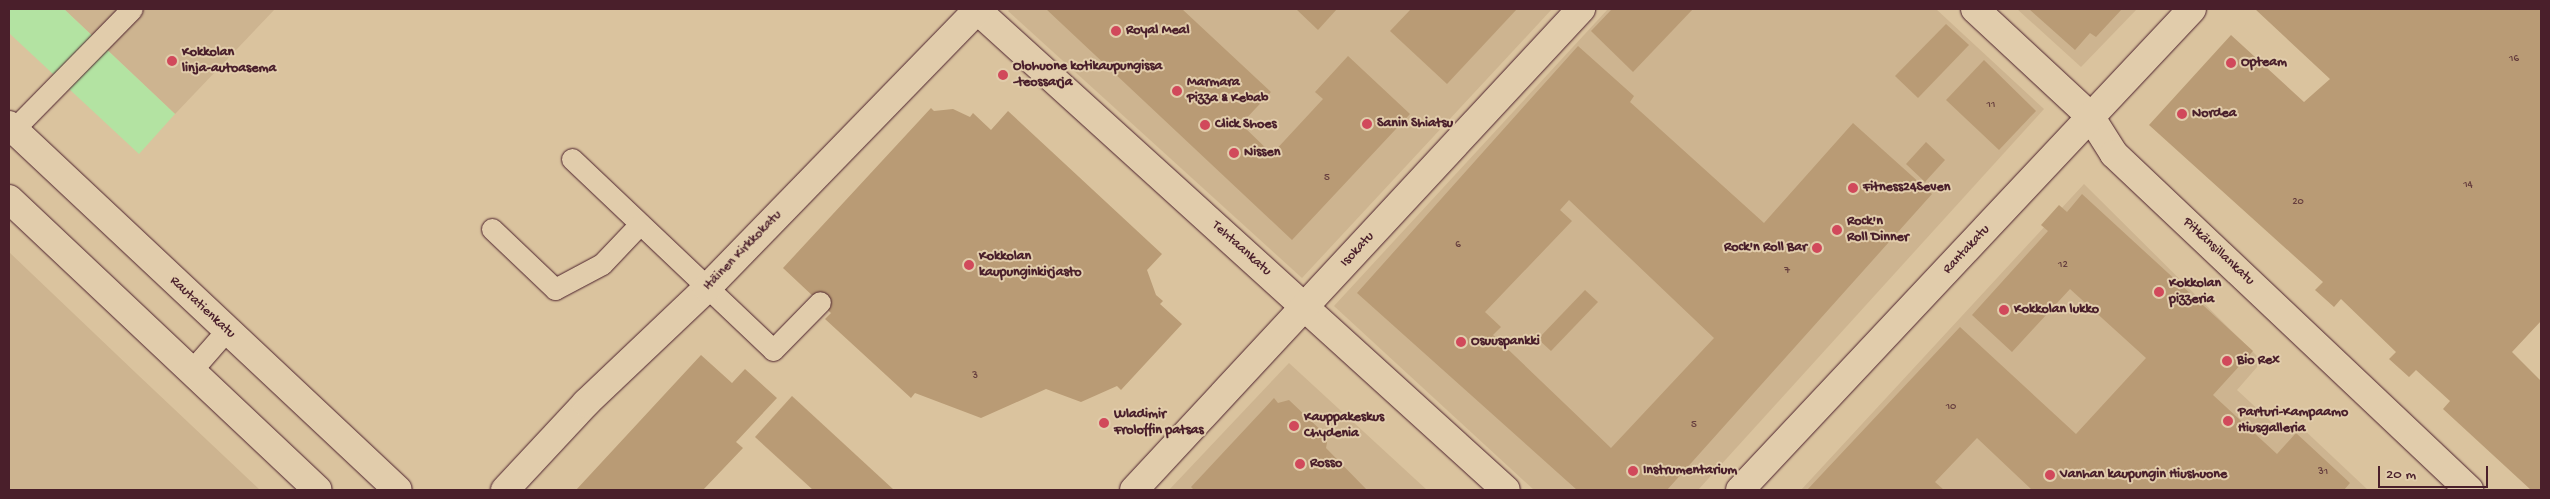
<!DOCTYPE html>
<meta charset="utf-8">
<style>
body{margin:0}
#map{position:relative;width:2550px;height:499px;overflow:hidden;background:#dac39e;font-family:"Gochi Hand",sans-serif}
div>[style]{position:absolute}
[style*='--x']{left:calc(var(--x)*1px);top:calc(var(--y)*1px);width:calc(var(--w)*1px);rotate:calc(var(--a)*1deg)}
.built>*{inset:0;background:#cdb490}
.green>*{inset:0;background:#b3e3a2}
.building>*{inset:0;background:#b99b75}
.roads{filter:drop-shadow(0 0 1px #4a1f2b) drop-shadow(0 0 1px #4a1f2b)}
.service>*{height:21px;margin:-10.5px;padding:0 10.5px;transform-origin:10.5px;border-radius:10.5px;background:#e1ccab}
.pedestrian>*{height:28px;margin:-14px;padding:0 14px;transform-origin:14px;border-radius:14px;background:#e1ccab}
.minor>*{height:28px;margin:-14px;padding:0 14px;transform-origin:14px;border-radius:14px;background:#e1ccab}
.secondary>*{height:28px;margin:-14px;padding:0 14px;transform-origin:14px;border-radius:14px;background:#e1ccab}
.dots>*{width:14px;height:14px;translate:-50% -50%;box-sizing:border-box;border:2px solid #e1ccab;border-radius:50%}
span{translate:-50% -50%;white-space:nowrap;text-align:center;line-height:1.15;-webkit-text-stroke:4px #e1ccab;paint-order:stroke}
.number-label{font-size:11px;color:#663e3e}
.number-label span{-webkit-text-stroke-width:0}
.poi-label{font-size:14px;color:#4a1f2b;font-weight:700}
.left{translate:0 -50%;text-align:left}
.right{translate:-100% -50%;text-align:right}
.street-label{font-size:14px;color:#4a1f2b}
.frame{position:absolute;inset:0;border:10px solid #4a1f2b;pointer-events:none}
.scale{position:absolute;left:2378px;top:466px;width:110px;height:22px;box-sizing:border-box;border:2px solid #4a1f2b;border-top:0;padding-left:6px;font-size:15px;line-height:18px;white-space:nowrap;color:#4a1f2b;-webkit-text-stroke:4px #e1ccab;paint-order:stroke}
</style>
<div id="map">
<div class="built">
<div style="clip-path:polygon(64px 9px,275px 9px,175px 114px)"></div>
<div style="clip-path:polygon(1010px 9px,1552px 9px,1302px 278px,1008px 11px)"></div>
<div style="clip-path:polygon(1608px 9px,1936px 9px,2044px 109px,1698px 490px,1534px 490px,1334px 306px)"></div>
<div style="clip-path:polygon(2017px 9px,2137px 9px,2081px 67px)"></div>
<div style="clip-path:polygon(2084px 184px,2257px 356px,2257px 367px,2237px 390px,2278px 428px,2300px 426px,2368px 490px,1801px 490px)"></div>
<div style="clip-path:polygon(9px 252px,137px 374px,260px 490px,9px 490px)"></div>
<div style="clip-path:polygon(1289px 363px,1427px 490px,1169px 490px)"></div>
</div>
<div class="green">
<div style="clip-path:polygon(9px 9px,64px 9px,175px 114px,139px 154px,9px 33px)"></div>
</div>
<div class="building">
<div style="clip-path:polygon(1046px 9px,1182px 9px,1271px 92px,1241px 124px,1272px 154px,1323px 99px,1315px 92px,1348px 56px,1410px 114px,1292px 240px)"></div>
<div style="clip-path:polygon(1296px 9px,1337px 9px,1318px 30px)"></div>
<div style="clip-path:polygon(1411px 9px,1517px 9px,1447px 84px,1390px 31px)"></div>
<div style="clip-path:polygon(1612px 9px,1693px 9px,1633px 72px,1591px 31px)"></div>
<div style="clip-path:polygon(2029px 9px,2122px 9px,2096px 37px,2090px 33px,2075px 50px)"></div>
<div style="clip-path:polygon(2255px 9px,2541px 9px,2541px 321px,2512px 352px,2541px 381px,2541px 490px,2531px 490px,2443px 409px,2450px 401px,2416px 370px,2409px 377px,2389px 359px,2396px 352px,2341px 299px,2334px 307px,2315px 290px,2323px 282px,2149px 125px,2231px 35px,2304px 102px,2330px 79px)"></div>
<div style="clip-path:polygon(1946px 24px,1969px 45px,1918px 98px,1895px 76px)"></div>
<div style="clip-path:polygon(evenodd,1578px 46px,1634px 96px,1630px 102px,1764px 223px,1853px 123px,1932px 194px,1667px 490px,1577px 490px,1357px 293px,1578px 46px,1569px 200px,1714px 338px,1611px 448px,1493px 335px,1501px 327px,1485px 312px,1572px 221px,1560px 210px,1569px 200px)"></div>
<div style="clip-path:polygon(1984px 60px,2036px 111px,1999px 150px,1946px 100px)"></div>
<div style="clip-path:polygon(931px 108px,934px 111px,953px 109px,970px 117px,973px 113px,991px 130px,1008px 111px,1162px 254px,1147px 270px,1156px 295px,1163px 301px,1160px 304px,1182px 324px,1121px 390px,1117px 386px,1081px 402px,1046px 389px,981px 418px,915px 393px,911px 398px,825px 319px,831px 313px,783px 268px)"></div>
<div style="clip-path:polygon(1926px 142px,1945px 160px,1925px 182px,1906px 164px)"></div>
<div style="clip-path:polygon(2082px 194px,2253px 351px,2213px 395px,2277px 454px,2296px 433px,2350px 483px,2344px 490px,2032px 490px,1977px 438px,1935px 482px,1944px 490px,1807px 490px,1960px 327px,2076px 434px,2146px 358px,2070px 289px,2012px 352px,1972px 315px,2048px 231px,2041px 225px,2059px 205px,2067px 212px)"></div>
<div style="clip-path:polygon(1585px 290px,1598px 302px,1551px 351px,1538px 339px)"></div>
<div style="clip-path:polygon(701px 355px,732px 383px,745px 369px,777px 398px,736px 442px,743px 448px,703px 490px,576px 490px)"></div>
<div style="clip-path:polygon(792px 396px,894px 490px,813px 490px,755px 437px)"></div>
<div style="clip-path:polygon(1274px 398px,1278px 403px,1289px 400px,1328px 437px,1326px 448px,1367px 490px,1194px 490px,1191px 487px)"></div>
</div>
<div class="roads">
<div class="service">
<div style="--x:9;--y:134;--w:175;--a:-45.5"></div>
<div style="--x:572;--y:159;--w:277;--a:43.5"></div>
<div style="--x:773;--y:350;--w:67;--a:-45.6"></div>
<div style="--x:492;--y:229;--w:87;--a:43.6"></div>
<div style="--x:555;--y:289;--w:53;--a:-28"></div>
<div style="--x:602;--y:264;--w:55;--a:-46.5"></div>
<div style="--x:191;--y:371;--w:53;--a:-48.8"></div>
</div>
<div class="pedestrian">
<div style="--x:977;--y:10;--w:714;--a:42.22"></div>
</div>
<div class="minor">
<div style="--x:1975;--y:9;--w:157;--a:42.9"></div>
<div style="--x:2090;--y:116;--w:45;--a:57.7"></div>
<div style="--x:2114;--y:154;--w:489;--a:43.4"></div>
<div style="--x:505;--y:490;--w:119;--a:-47"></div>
<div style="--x:586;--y:403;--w:167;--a:-43.5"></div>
<div style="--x:707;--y:288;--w:389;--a:-45.8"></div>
<div style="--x:1134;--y:490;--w:657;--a:-47.1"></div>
<div style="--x:1740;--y:490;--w:660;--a:-46.78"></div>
</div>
<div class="secondary">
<div style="--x:9;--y:125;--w:533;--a:43.18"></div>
<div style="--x:9;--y:199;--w:424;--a:43.3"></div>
</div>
</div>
<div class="dots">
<div style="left:1116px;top:31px;background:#d1495b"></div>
<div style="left:172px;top:61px;background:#d1495b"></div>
<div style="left:2231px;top:63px;background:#d1495b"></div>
<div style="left:1003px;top:75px;background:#d1495b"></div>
<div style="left:1177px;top:91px;background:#d1495b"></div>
<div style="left:2182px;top:114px;background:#d1495b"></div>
<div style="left:1367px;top:124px;background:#d1495b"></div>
<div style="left:1205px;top:125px;background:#d1495b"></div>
<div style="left:1234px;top:153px;background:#d1495b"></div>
<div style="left:1853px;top:188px;background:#d1495b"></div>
<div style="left:1837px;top:230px;background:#d1495b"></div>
<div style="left:1817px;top:248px;background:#d1495b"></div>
<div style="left:969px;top:265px;background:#d1495b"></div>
<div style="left:2159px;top:292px;background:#d1495b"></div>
<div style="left:2004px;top:310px;background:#d1495b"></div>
<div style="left:1461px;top:342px;background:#d1495b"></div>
<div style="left:2227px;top:361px;background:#d1495b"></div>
<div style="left:2228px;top:421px;background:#d1495b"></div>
<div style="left:1104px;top:423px;background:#d1495b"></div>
<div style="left:1294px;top:426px;background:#d1495b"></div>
<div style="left:1300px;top:464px;background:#d1495b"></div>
<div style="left:1633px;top:471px;background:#d1495b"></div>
<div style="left:2050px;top:475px;background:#d1495b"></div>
</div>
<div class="number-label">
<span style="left:2514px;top:59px">16</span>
<span style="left:1991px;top:105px">11</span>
<span style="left:1327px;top:178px">5</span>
<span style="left:2468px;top:185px">14</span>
<span style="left:2298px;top:202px">20</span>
<span style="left:1458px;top:245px">6</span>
<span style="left:2063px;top:265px">12</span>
<span style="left:1787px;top:271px">7</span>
<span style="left:975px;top:376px">3</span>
<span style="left:1951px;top:407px">10</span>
<span style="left:1694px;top:425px">5</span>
<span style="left:2323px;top:472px">31</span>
</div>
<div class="poi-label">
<span class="left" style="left:1126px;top:31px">Royal Meal</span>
<span class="left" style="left:182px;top:61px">Kokkolan<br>linja-autoasema</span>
<span class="left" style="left:2241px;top:63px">Opteam</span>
<span class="left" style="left:1013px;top:75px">Olohuone kotikaupungissa<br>-teossarja</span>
<span class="left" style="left:1187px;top:91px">Marmara<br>Pizza &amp; Kebab</span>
<span class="left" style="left:2192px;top:114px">Nordea</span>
<span class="left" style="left:1377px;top:124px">Sanin Shiatsu</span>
<span class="left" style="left:1215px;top:125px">Click Shoes</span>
<span class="left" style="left:1244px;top:153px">Nissen</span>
<span class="left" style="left:1863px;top:188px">Fitness24Seven</span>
<span class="left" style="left:1847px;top:230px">Rock'n<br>Roll Dinner</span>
<span class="right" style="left:1807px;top:248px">Rock'n Roll Bar</span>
<span class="left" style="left:979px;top:265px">Kokkolan<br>kaupunginkirjasto</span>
<span class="left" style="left:2169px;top:292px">Kokkolan<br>pizzeria</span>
<span class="left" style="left:2014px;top:310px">Kokkolan lukko</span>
<span class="left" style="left:1471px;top:342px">Osuuspankki</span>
<span class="left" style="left:2237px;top:361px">Bio Rex</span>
<span class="left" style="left:2238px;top:421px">Parturi-Kampaamo<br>Hiusgalleria</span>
<span class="left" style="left:1114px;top:423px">Wladimir<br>Froloffin patsas</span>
<span class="left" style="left:1304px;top:426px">Kauppakeskus<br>Chydenia</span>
<span class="left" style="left:1310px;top:464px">Rosso</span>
<span class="left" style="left:1643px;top:471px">Instrumentarium</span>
<span class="left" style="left:2060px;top:475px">Vanhan kaupungin Hiushuone</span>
</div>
<div class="street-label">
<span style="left:1241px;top:249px;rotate:42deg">Tehtaankatu</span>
<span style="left:1358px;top:250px;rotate:-47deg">Isokatu</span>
<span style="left:1967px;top:250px;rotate:-47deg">Rantakatu</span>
<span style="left:743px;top:251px;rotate:-46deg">Itäinen Kirkkokatu</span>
<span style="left:2218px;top:252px;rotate:43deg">Pitkänsillankatu</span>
<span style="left:202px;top:308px;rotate:43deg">Rautatienkatu</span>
</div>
<div class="frame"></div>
<div class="scale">20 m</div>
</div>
